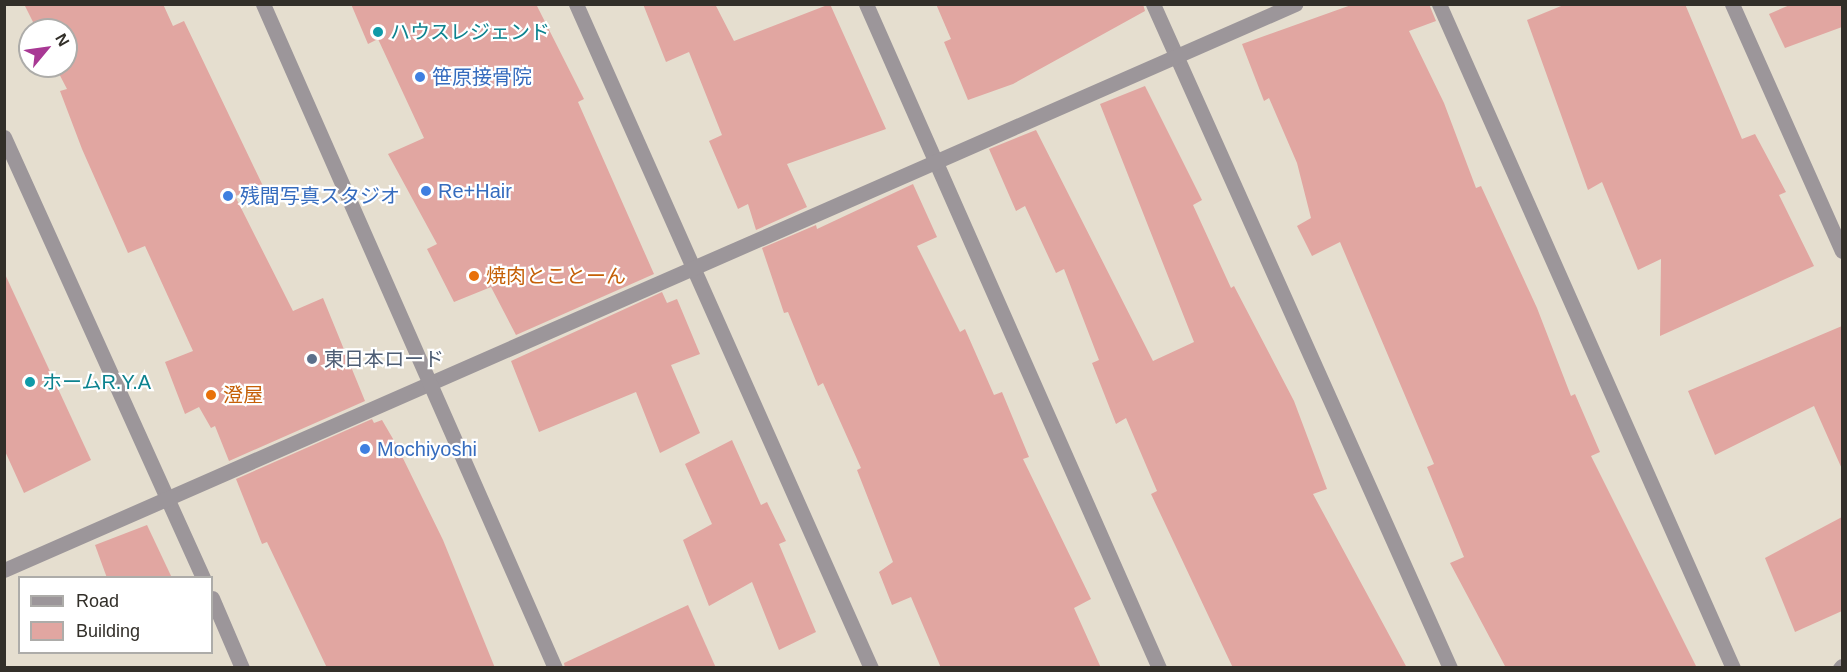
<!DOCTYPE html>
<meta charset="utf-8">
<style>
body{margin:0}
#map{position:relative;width:1847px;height:672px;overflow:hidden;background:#e5decf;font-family:Helvetica,"Noto Sans JP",sans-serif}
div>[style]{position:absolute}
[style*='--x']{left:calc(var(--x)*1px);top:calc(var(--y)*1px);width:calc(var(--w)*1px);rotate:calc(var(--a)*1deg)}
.building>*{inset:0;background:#e1a6a1}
.minor>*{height:15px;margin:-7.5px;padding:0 7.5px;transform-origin:7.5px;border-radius:7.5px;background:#9c969a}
.tertiary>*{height:15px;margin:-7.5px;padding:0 7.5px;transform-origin:7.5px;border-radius:7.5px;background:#9c969a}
.dots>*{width:16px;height:16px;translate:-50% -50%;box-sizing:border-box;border:3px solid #fff;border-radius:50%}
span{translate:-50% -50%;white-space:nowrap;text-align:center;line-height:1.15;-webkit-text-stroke:4.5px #fff;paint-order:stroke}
.culture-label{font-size:20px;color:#0d838f}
.left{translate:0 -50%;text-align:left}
.shop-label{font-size:20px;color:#366cbe}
.food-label{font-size:20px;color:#c56008}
.service-label{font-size:20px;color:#4e5e75}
.frame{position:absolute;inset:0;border:6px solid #322f29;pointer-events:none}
.legend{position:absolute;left:18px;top:576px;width:195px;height:78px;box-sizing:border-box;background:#fff;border:2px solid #adaca9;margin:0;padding:8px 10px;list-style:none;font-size:18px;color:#322f29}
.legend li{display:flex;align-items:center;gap:12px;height:30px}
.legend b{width:30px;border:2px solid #adaca9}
.north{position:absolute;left:18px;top:18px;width:60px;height:60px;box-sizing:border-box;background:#fff;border:2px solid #adaca9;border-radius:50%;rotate:61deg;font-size:16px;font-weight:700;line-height:24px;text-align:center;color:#322f29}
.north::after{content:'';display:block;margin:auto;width:21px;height:27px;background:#a83894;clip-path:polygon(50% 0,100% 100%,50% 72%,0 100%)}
</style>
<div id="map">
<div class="building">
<div style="clip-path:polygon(24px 4px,163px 4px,173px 26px,184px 21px,263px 186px,235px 196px,293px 311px,323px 298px,365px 401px,229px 461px,215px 426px,211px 428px,199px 407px,185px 414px,165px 362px,193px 351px,145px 246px,128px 253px,82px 149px,60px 91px,67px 89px,55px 66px,66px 66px,66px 30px,37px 30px)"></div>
<div style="clip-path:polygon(351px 4px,536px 4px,584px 99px,578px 102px,654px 274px,516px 335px,491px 287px,454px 302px,427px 249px,437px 244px,388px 154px,424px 138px,378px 39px,368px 44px)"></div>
<div style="clip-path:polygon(643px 4px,715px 4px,734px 41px,830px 4px,886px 129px,787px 164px,807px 207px,756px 230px,748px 204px,738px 209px,709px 141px,722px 135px,689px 52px,666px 62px)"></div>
<div style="clip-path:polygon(936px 4px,1143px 4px,1145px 11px,1013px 84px,968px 100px,944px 42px,951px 39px)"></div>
<div style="clip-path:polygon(1354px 4px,1429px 4px,1436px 21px,1409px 31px,1444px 103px,1476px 188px,1481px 186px,1537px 308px,1571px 396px,1575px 394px,1600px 452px,1591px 456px,1697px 668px,1506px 668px,1450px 563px,1464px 557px,1427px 467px,1434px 464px,1340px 242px,1312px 256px,1297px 226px,1311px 218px,1297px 163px,1269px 98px,1264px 101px,1242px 44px)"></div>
<div style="clip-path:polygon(1566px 4px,1685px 4px,1742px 139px,1755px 134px,1786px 192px,1779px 195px,1814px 266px,1660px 336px,1661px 259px,1638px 270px,1602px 182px,1588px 190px,1527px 20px)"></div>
<div style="clip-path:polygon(1792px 4px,1842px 4px,1842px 27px,1785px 48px,1769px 14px)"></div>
<div style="clip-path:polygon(1145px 86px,1202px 200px,1193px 205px,1231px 288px,1234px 286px,1294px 401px,1327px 489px,1313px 494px,1407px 668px,1233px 668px,1151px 494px,1157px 491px,1126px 418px,1116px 424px,1092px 363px,1099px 360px,1064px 269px,1056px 273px,1025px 206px,1016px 211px,989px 149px,1036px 130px,1153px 361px,1194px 342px,1100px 104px)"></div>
<div style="clip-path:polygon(913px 184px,937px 237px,917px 246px,960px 332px,965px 329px,994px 395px,1002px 392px,1029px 457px,1023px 459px,1091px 599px,1074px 608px,1101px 668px,941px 668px,911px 597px,892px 605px,879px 572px,893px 562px,857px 470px,861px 468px,823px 383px,818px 386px,788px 312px,784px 313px,762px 248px,816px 225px,817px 229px)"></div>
<div style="clip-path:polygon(4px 272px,91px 460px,24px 493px,4px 449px)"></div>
<div style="clip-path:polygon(662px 292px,667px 303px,677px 299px,700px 354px,671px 365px,700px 433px,660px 453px,636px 392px,539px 432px,511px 361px)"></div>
<div style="clip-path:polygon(1842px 326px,1842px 469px,1814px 406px,1715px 455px,1688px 391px)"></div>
<div style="clip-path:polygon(372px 419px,374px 423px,382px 420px,396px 444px,443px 540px,495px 668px,327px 668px,267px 542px,262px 544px,236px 479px)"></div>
<div style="clip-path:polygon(732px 440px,761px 505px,767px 502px,786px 541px,779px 544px,816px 632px,779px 650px,752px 582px,709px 606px,683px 540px,712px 524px,685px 464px)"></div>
<div style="clip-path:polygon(1842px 517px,1842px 611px,1795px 632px,1765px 558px)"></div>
<div style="clip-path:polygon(147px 525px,172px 578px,107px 578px,95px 545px)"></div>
<div style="clip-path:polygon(688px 605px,716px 668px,565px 668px,564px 663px)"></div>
</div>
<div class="minor">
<div style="--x:576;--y:4;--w:727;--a:66.05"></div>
<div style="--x:866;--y:4;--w:726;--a:66.19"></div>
<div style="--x:1153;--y:4;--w:727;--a:65.9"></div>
<div style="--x:1439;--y:4;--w:726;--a:66.12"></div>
<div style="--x:1732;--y:4;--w:270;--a:66"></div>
<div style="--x:4;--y:137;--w:484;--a:65.7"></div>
<div style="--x:4;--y:570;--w:1410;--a:-23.67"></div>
<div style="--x:212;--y:598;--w:76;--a:66.8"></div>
</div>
<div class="tertiary">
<div style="--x:263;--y:4;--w:725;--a:66.26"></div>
<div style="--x:1840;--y:668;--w:3;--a:-45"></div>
</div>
<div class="dots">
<div style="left:378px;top:32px;background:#0f9aa8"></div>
<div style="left:420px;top:77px;background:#3f7fe0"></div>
<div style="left:426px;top:191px;background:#3f7fe0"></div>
<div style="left:228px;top:196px;background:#3f7fe0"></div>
<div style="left:474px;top:276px;background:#e8710a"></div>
<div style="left:312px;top:359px;background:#5c6f8a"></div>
<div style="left:30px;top:382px;background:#0f9aa8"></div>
<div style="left:211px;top:395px;background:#e8710a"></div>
<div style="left:365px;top:449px;background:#3f7fe0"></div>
</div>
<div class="culture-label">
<span class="left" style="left:390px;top:32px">ハウスレジェンド</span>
<span class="left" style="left:42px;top:382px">ホームR.Y.A</span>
</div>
<div class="shop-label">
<span class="left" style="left:432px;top:77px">笹原接骨院</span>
<span class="left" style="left:438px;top:191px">Re+Hair</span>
<span class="left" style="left:240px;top:196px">残間写真スタジオ</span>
<span class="left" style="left:377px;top:449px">Mochiyoshi</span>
</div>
<div class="food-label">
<span class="left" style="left:486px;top:276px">焼肉とことーん</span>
<span class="left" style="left:223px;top:395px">澄屋</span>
</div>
<div class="service-label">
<span class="left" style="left:324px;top:359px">東日本ロード</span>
</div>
<div class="frame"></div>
<ul class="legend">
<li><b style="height:8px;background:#9c969a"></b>Road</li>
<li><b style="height:16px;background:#e1a6a1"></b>Building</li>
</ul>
<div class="north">N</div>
</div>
